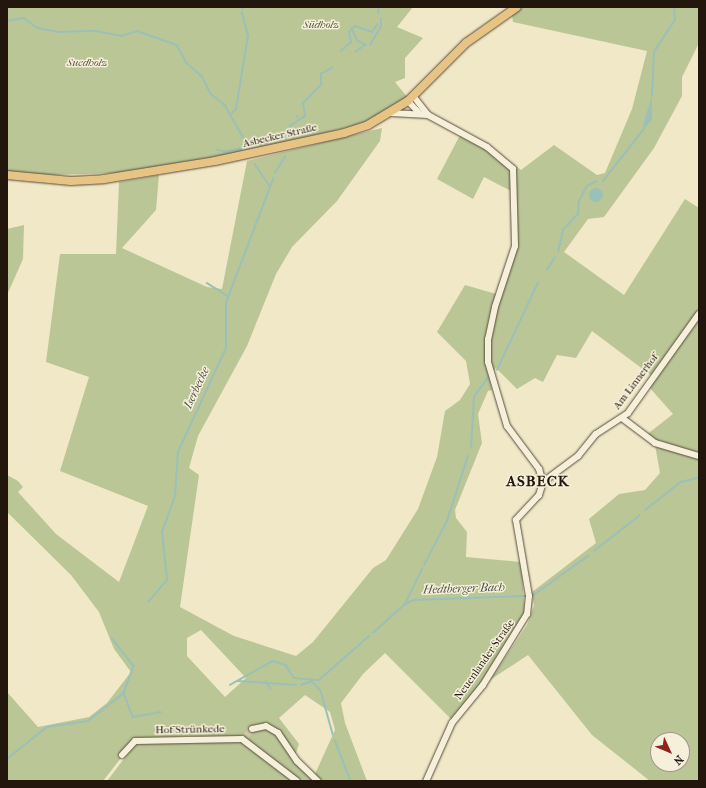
<!DOCTYPE html>
<meta charset="utf-8">
<style>
body{margin:0}
#map{position:relative;width:706px;height:788px;overflow:hidden;background:#f1e8c8;font-family:"IM FELL French Canon",serif}
div>[style]{position:absolute}
[style*='--x']{left:calc(var(--x)*1px);top:calc(var(--y)*1px);width:calc(var(--w)*1px);rotate:calc(var(--a)*1deg)}
.green>*{inset:0;background:#bac696}
.water>*{inset:0;background:#9bc0b7}
.round{border-radius:50%}
.stream>*{height:1.5px;margin:-0.75px;padding:0 0.75px;transform-origin:0.75px;border-radius:0.75px;background:#9bc0b7}
.minor-tunnel>*{height:6px;margin-top:-3px;transform-origin:0;background:repeating-linear-gradient(90deg,#d2c8ac 0 6px,transparent 0 9px)}
.roads{filter:drop-shadow(0 0 1px #564a3c) drop-shadow(0 0 1px #564a3c)}
.minor>*{height:6px;margin:-3px;padding:0 3px;transform-origin:3px;border-radius:3px;background:#f6f0db}
.major>*{height:8px;margin:-4px;padding:0 4px;transform-origin:4px;border-radius:4px;background:#e8c484}
span{translate:-50% -50%;white-space:nowrap;text-align:center;line-height:1.15;-webkit-text-stroke:3px #f6f0db;paint-order:stroke}
.park-label{font-size:11px;color:#57543d;font-style:italic}
.street-label{font-size:11px;color:#22160d}
.water-label{font-size:12px;color:#4c5248;font-style:italic}
.district-label{font-size:15px;color:#22160d;font-weight:700;letter-spacing:1px}
.frame{position:absolute;inset:0;border:8px solid #22160d;pointer-events:none}
.north{position:absolute;left:650px;top:732px;width:40px;height:40px;box-sizing:border-box;background:#f6f0db;border:1px solid #a19989;border-radius:50%;rotate:134deg;font-size:11px;font-weight:700;line-height:16px;text-align:center;color:#22160d}
.north::after{content:'';display:block;margin:auto;width:14px;height:18px;background:#8f2418;clip-path:polygon(50% 0,100% 100%,50% 72%,0 100%)}
</style>
<div id="map">
<div class="green">
<div style="clip-path:polygon(7px 7px,413px 7px,397px 27px,423px 38px,405px 58px,405px 78px,395px 82px,408px 98px,362px 124px,246px 152px,118px 173px,48px 175px,7px 172px)"></div>
<div style="clip-path:polygon(511px 7px,699px 7px,699px 43px,682px 77px,682px 96px,654px 148px,604px 217px,588px 219px,564px 252px,624px 295px,685px 199px,699px 208px,699px 310px,652px 376px,592px 331px,576px 358px,557px 355px,543px 382px,535px 378px,517px 389px,496px 368px,493px 371px,489px 355px,492px 328px,518px 236px,516px 166px,521px 170px,554px 145px,597px 175px,605px 173px,632px 109px,647px 51px,513px 22px)"></div>
<div style="clip-path:polygon(evenodd,382px 128px,380px 141px,337px 201px,292px 247px,276px 274px,247px 346px,198px 436px,189px 468px,199px 475px,180px 607px,234px 636px,296px 656px,313px 642px,373px 568px,386px 560px,418px 509px,437px 457px,445px 411px,460px 400px,470px 384px,466px 361px,437px 332px,465px 285px,496px 294px,485px 337px,485px 360px,492px 390px,488px 391px,478px 414px,482px 443px,455px 510px,456px 518px,467px 532px,466px 557px,521px 562px,525px 613px,486px 677px,452px 720px,385px 653px,363px 674px,341px 703px,345px 723px,367px 781px,107px 781px,136px 743px,226px 738px,189px 736px,135px 740px,103px 781px,7px 781px,7px 692px,38px 727px,89px 717px,107px 703px,131px 672px,114px 649px,99px 612px,71px 575px,7px 512px,7px 475px,18px 481px,23px 487px,18px 492px,56px 534px,119px 582px,148px 506px,60px 471px,89px 377px,46px 362px,60px 254px,116px 254px,119px 182px,159px 175px,156px 210px,122px 248px,207px 287px,222px 289px,247px 161px,382px 128px,201px 630px,246px 678px,225px 697px,187px 656px,187px 638px,201px 630px,382px 128px,305px 695px,330px 712px,335px 730px,315px 774px,295px 756px,299px 744px,279px 718px,305px 695px)"></div>
<div style="clip-path:polygon(460px 135px,501px 159px,510px 170px,513px 192px,484px 177px,473px 199px,437px 179px)"></div>
<div style="clip-path:polygon(24px 225px,23px 259px,7px 295px,7px 229px)"></div>
<div style="clip-path:polygon(699px 315px,699px 456px,645px 436px,673px 414px,649px 387px)"></div>
<div style="clip-path:polygon(evenodd,655px 445px,699px 458px,699px 781px,650px 781px,592px 735px,528px 655px,490px 680px,527px 625px,534px 606px,532px 592px,596px 543px,589px 519px,619px 494px,645px 490px,660px 473px,655px 445px,658px 740px,682px 740px,682px 764px,658px 764px,658px 740px)"></div>
</div>
<div class="water">
<div style="clip-path:polygon(652px 96px,652px 120px,644px 129px,643px 125px)"></div>
<div class="round" style="left:589px;top:188px;width:14px;height:14px"></div>
</div>
<div class="stream">
<div style="--x:243;--y:7;--w:2;--a:90"></div>
<div style="--x:379;--y:7;--w:6;--a:90"></div>
<div style="--x:7;--y:21;--w:17;--a:-10"></div>
<div style="--x:24;--y:18;--w:17;--a:36"></div>
<div style="--x:38;--y:28;--w:20;--a:11"></div>
<div style="--x:58;--y:32;--w:38;--a:-2"></div>
<div style="--x:96;--y:31;--w:25;--a:11"></div>
<div style="--x:121;--y:36;--w:17;--a:-17"></div>
<div style="--x:137;--y:31;--w:42;--a:19.3"></div>
<div style="--x:177;--y:45;--w:21;--a:61"></div>
<div style="--x:187;--y:63;--w:20;--a:41"></div>
<div style="--x:202;--y:76;--w:20;--a:63"></div>
<div style="--x:211;--y:94;--w:18;--a:38"></div>
<div style="--x:225;--y:105;--w:48;--a:60.3"></div>
<div style="--x:249;--y:147;--w:25;--a:168"></div>
<div style="--x:225;--y:152;--w:8;--a:-166"></div>
<div style="--x:352;--y:28;--w:13;--a:67"></div>
<div style="--x:357;--y:40;--w:10;--a:29"></div>
<div style="--x:366;--y:45;--w:12;--a:145"></div>
<div style="--x:370;--y:45;--w:21;--a:-59"></div>
<div style="--x:381;--y:27;--w:8;--a:-90"></div>
<div style="--x:341;--y:51;--w:13;--a:-42"></div>
<div style="--x:351;--y:42;--w:10;--a:-101"></div>
<div style="--x:349;--y:32;--w:8;--a:-45"></div>
<div style="--x:355;--y:26;--w:18;--a:19"></div>
<div style="--x:372;--y:32;--w:9;--a:-54"></div>
<div style="--x:652;--y:96;--w:44;--a:-87.4"></div>
<div style="--x:654;--y:52;--w:38;--a:-57"></div>
<div style="--x:675;--y:20;--w:13;--a:-94"></div>
<div style="--x:232;--y:113;--w:6;--a:-45"></div>
<div style="--x:236;--y:109;--w:74;--a:-80.7"></div>
<div style="--x:248;--y:36;--w:24;--a:-105"></div>
<div style="--x:297;--y:117;--w:1;--a:-45"></div>
<div style="--x:286;--y:138;--w:13;--a:-72"></div>
<div style="--x:290;--y:126;--w:18;--a:-34"></div>
<div style="--x:305;--y:116;--w:13;--a:-99"></div>
<div style="--x:303;--y:103;--w:25;--a:-45"></div>
<div style="--x:321;--y:85;--w:11;--a:-90"></div>
<div style="--x:321;--y:74;--w:13;--a:-29"></div>
<div style="--x:255;--y:164;--w:25;--a:56"></div>
<div style="--x:275;--y:173;--w:19;--a:-58"></div>
<div style="--x:603;--y:181;--w:66;--a:-51.7"></div>
<div style="--x:558;--y:252;--w:23;--a:-77"></div>
<div style="--x:563;--y:230;--w:22;--a:-47"></div>
<div style="--x:578;--y:214;--w:13;--a:-86"></div>
<div style="--x:579;--y:201;--w:17;--a:-62"></div>
<div style="--x:587;--y:186;--w:11;--a:-27"></div>
<div style="--x:547;--y:270;--w:15;--a:-58"></div>
<div style="--x:207;--y:283;--w:25;--a:32"></div>
<div style="--x:497;--y:370;--w:96;--a:-64.8"></div>
<div style="--x:471;--y:448;--w:51;--a:-86.6"></div>
<div style="--x:474;--y:397;--w:24;--a:-54"></div>
<div style="--x:645;--y:510;--w:46;--a:-37.9"></div>
<div style="--x:681;--y:482;--w:18;--a:-13"></div>
<div style="--x:594;--y:551;--w:58;--a:-38"></div>
<div style="--x:424;--y:565;--w:50;--a:-62.4"></div>
<div style="--x:447;--y:521;--w:68;--a:-72.1"></div>
<div style="--x:532;--y:596;--w:69;--a:-35.5"></div>
<div style="--x:148;--y:602;--w:29;--a:-49"></div>
<div style="--x:167;--y:580;--w:48;--a:-95.9"></div>
<div style="--x:162;--y:532;--w:38;--a:-70"></div>
<div style="--x:175;--y:496;--w:44;--a:-86.1"></div>
<div style="--x:178;--y:452;--w:115;--a:-65.2"></div>
<div style="--x:226;--y:348;--w:45;--a:-90"></div>
<div style="--x:226;--y:303;--w:133;--a:-69.2"></div>
<div style="--x:405;--y:604;--w:10;--a:-24"></div>
<div style="--x:414;--y:600;--w:111;--a:-2.1"></div>
<div style="--x:373;--y:633;--w:43;--a:-42.2"></div>
<div style="--x:405;--y:604;--w:39;--a:-64"></div>
<div style="--x:112;--y:638;--w:36;--a:52"></div>
<div style="--x:134;--y:666;--w:29;--a:110"></div>
<div style="--x:238;--y:681;--w:58;--a:3.9"></div>
<div style="--x:266;--y:681;--w:9;--a:58"></div>
<div style="--x:230;--y:685;--w:49;--a:-29.2"></div>
<div style="--x:273;--y:661;--w:14;--a:17"></div>
<div style="--x:286;--y:665;--w:15;--a:58"></div>
<div style="--x:294;--y:678;--w:25;--a:5"></div>
<div style="--x:319;--y:680;--w:67;--a:-41.3"></div>
<div style="--x:301;--y:685;--w:12;--a:-20"></div>
<div style="--x:312;--y:681;--w:13;--a:48"></div>
<div style="--x:321;--y:691;--w:45;--a:74.4"></div>
<div style="--x:335;--y:740;--w:44;--a:68.7"></div>
<div style="--x:7;--y:759;--w:51;--a:-38.7"></div>
<div style="--x:47;--y:727;--w:41;--a:-8.3"></div>
<div style="--x:88;--y:721;--w:46;--a:-37.9"></div>
<div style="--x:124;--y:693;--w:26;--a:69"></div>
<div style="--x:133;--y:717;--w:28;--a:-10"></div>
</div>
<div class="minor-tunnel">
<div style="--x:246;--y:736;--w:9;--a:-49"></div>
</div>
<div class="roads">
<div class="minor">
<div style="--x:414;--y:97;--w:23;--a:52"></div>
<div style="--x:408;--y:101;--w:16;--a:47"></div>
<div style="--x:391;--y:113;--w:37;--a:3"></div>
<div style="--x:428;--y:115;--w:67;--a:28.5"></div>
<div style="--x:487;--y:147;--w:34;--a:40"></div>
<div style="--x:513;--y:169;--w:77;--a:88.5"></div>
<div style="--x:515;--y:246;--w:64;--a:108.2"></div>
<div style="--x:495;--y:307;--w:33;--a:102"></div>
<div style="--x:488;--y:339;--w:23;--a:90"></div>
<div style="--x:488;--y:362;--w:67;--a:73.5"></div>
<div style="--x:507;--y:426;--w:54;--a:53.3"></div>
<div style="--x:539;--y:469;--w:14;--a:73"></div>
<div style="--x:543;--y:482;--w:14;--a:107"></div>
<div style="--x:539;--y:495;--w:34;--a:133"></div>
<div style="--x:516;--y:520;--w:77;--a:80.3"></div>
<div style="--x:529;--y:596;--w:18;--a:96"></div>
<div style="--x:527;--y:614;--w:84;--a:121.8"></div>
<div style="--x:483;--y:685;--w:49;--a:129.2"></div>
<div style="--x:452;--y:723;--w:64;--a:114.1"></div>
<div style="--x:622;--y:418;--w:41;--a:37.1"></div>
<div style="--x:655;--y:443;--w:46;--a:16.5"></div>
<div style="--x:543;--y:482;--w:44;--a:-36.6"></div>
<div style="--x:578;--y:456;--w:28;--a:-51"></div>
<div style="--x:596;--y:434;--w:38;--a:-33"></div>
<div style="--x:628;--y:413;--w:122;--a:-54.4"></div>
<div style="--x:252;--y:729;--w:14;--a:-12"></div>
<div style="--x:266;--y:726;--w:14;--a:30"></div>
<div style="--x:278;--y:733;--w:34;--a:56"></div>
<div style="--x:297;--y:761;--w:29;--a:44"></div>
<div style="--x:122;--y:755;--w:19;--a:-47"></div>
<div style="--x:135;--y:741;--w:107;--a:-1.1"></div>
<div style="--x:242;--y:739;--w:69;--a:37.4"></div>
</div>
<div class="major">
<div style="--x:7;--y:175;--w:64;--a:5.4"></div>
<div style="--x:71;--y:181;--w:33;--a:-3"></div>
<div style="--x:104;--y:179;--w:112;--a:-9.2"></div>
<div style="--x:215;--y:161;--w:132;--a:-12.2"></div>
<div style="--x:344;--y:133;--w:25;--a:-18"></div>
<div style="--x:368;--y:125;--w:47;--a:-31"></div>
<div style="--x:408;--y:101;--w:82;--a:-45"></div>
<div style="--x:466;--y:43;--w:62;--a:-35.2"></div>
</div>
</div>
<div class="park-label">
<span style="left:321px;top:25px">Südholz</span>
<span style="left:87px;top:63px">Suedholz</span>
</div>
<div class="street-label">
<span style="left:280px;top:136px;rotate:-13deg">Asbecker Straße</span>
<span style="left:636px;top:382px;rotate:-53deg">Am Linnerhof</span>
<span style="left:485px;top:660px;rotate:-55deg">Neuenlander Straße</span>
<span style="left:190px;top:730px;rotate:-1deg">Hof Strünkede</span>
</div>
<div class="water-label">
<span style="left:197px;top:388px;rotate:-65deg">Iserbecke</span>
<span style="left:464px;top:589px;rotate:-2deg">Hedtberger Bach</span>
</div>
<div class="district-label">
<span style="left:538px;top:482px">ASBECK</span>
</div>
<div class="frame"></div>
<div class="north">N</div>
</div>
